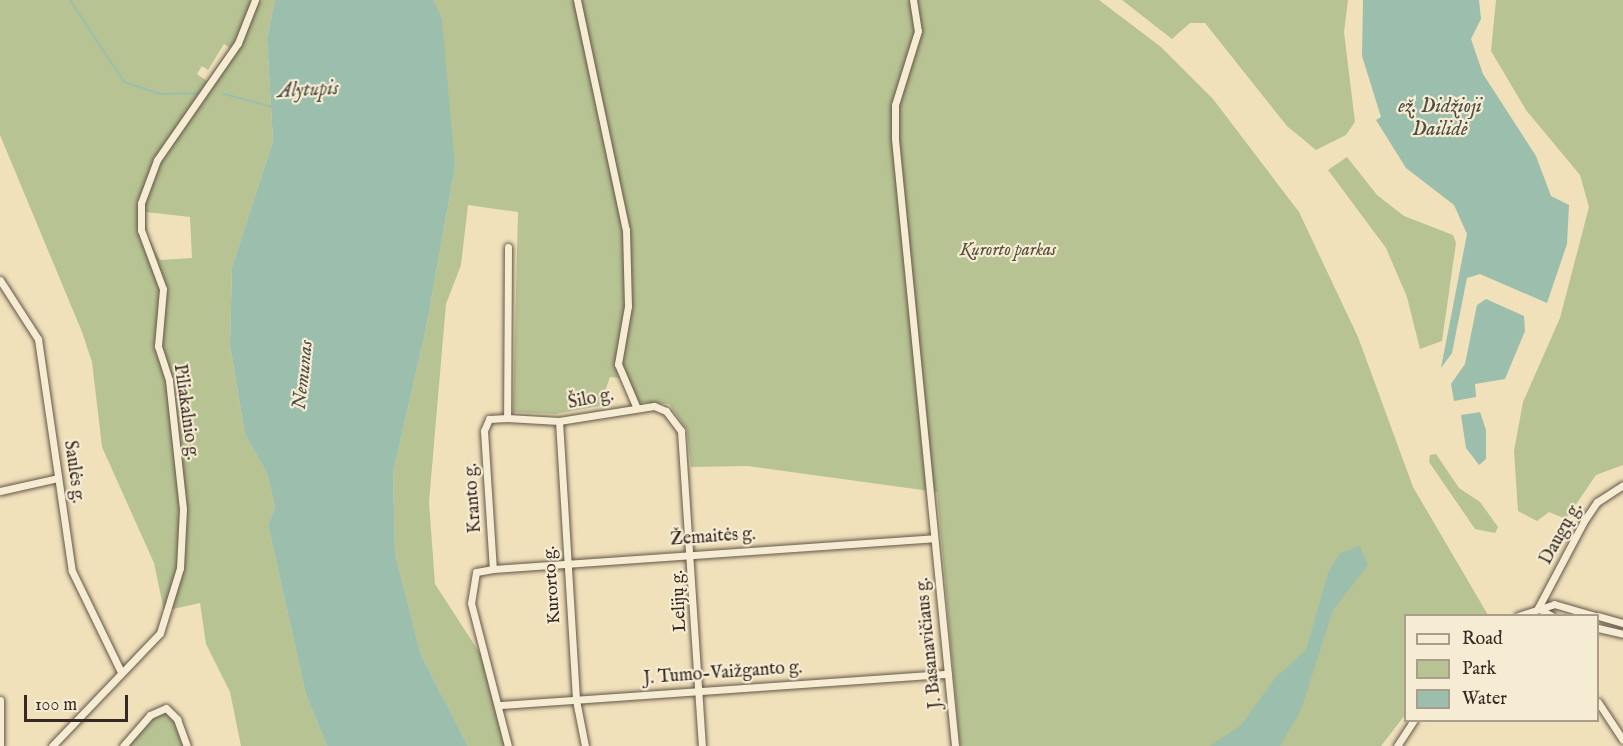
<!DOCTYPE html>
<meta charset="utf-8">
<style>
body{margin:0}
#map{position:relative;width:1623px;height:746px;overflow:hidden;background:#f0e1bb;font-family:"IM FELL English",serif}
div>[style]{position:absolute}
[style*='--x']{left:calc(var(--x)*1px);top:calc(var(--y)*1px);width:calc(var(--w)*1px);rotate:calc(var(--a)*1deg)}
.green>*{inset:0;background:#b7c392}
.water>*{inset:0;background:#9bbead}
.stream>*{height:2px;margin:-1px;padding:0 1px;transform-origin:1px;border-radius:1px;background:#9bbead}
.roads{filter:drop-shadow(0 0 2px #645648) drop-shadow(0 0 2px #645648)}
.minor>*{height:7px;margin:-3.5px;padding:0 3.5px;transform-origin:3.5px;border-radius:3.5px;background:#f5ecd3}
span{translate:-50% -50%;white-space:nowrap;text-align:center;line-height:1.15;-webkit-text-stroke:4.5px #f5ecd3;paint-order:stroke}
.park-label{font-size:18px;color:#564f3e;font-style:italic}
.street-label{font-size:18px;color:#362822}
.water-label{font-size:20px;color:#4f4e45;font-style:italic}
.legend{position:absolute;left:1404px;top:614px;width:195px;height:108px;box-sizing:border-box;background:#f5ecd3;border:2px solid #a99e8c;margin:0;padding:8px 10px;list-style:none;font-size:18px;color:#362822}
.legend li{display:flex;align-items:center;gap:12px;height:30px}
.legend b{width:30px;border:2px solid #a99e8c}
.scale{position:absolute;left:24px;top:695px;width:104px;height:27px;box-sizing:border-box;border:3px solid #362822;border-top:0;padding-left:8px;font-size:18px;line-height:21px;white-space:nowrap;color:#362822;-webkit-text-stroke:4px #f5ecd3;paint-order:stroke}
</style>
<div id="map">
<div class="green">
<div style="clip-path:polygon(evenodd,0 0,275px 0,267px 39px,273px 141px,232px 267px,230px 345px,245px 435px,267px 473px,275px 507px,268px 525px,306px 695px,327px 746px,241px 746px,230px 692px,206px 644px,200px 603px,164px 611px,154px 563px,102px 447px,92px 362px,82px 332px,0 135px,0 0,224px 44px,230px 48px,207px 81px,197px 74px,202px 66px,208px 70px,224px 44px,0 0,146px 212px,190px 217px,192px 258px,160px 260px,147px 235px,146px 212px)"></div>
<div style="clip-path:polygon(433px 0,1099px 0,1161px 47px,1213px 99px,1299px 212px,1358px 337px,1413px 487px,1488px 615px,1406px 616px,1405px 715px,1381px 746px,960px 746px,937px 492px,748px 466px,691px 467px,687px 430px,669px 404px,637px 402px,621px 378px,610px 377px,600px 406px,556px 414px,513px 412px,518px 212px,468px 205px,461px 265px,446px 304px,429px 502px,435px 584px,481px 655px,508px 746px,468px 746px,421px 655px,395px 553px,393px 473px,426px 329px,455px 167px)"></div>
<div style="clip-path:polygon(1122px 0,1348px 0,1344px 32px,1355px 122px,1346px 135px,1316px 150px,1287px 126px,1205px 23px,1190px 23px,1172px 39px)"></div>
<div style="clip-path:polygon(1496px 0,1623px 0,1623px 465px,1596px 475px,1566px 519px,1549px 512px,1537px 521px,1518px 511px,1514px 451px,1523px 402px,1560px 318px,1589px 207px,1580px 175px,1526px 110px,1491px 51px)"></div>
<div style="clip-path:polygon(1347px 157px,1377px 195px,1404px 216px,1453px 235px,1456px 243px,1442px 341px,1420px 349px,1407px 297px,1386px 248px,1328px 170px)"></div>
<div style="clip-path:polygon(1436px 454px,1459px 488px,1480px 502px,1498px 527px,1495px 533px,1475px 529px,1429px 462px,1430px 455px)"></div>
<div style="clip-path:polygon(160px 712px,174px 717px,184px 746px,127px 746px)"></div>
</div>
<div class="water">
<div style="clip-path:polygon(275px 0,433px 0,442px 19px,455px 167px,426px 329px,393px 473px,395px 553px,421px 655px,468px 746px,327px 746px,306px 695px,268px 525px,275px 507px,267px 473px,245px 435px,230px 345px,232px 267px,273px 141px,267px 39px)"></div>
<div style="clip-path:polygon(1363px 0,1479px 0,1481px 19px,1471px 39px,1483px 74px,1536px 156px,1551px 196px,1569px 205px,1567px 244px,1547px 303px,1480px 274px,1467px 278px,1452px 353px,1441px 368px,1467px 234px,1454px 205px,1406px 168px,1376px 120px,1381px 117px,1362px 56px)"></div>
<div style="clip-path:polygon(1486px 299px,1524px 316px,1525px 331px,1505px 379px,1475px 384px,1476px 397px,1454px 401px,1451px 384px,1465px 364px,1477px 305px)"></div>
<div style="clip-path:polygon(1480px 412px,1486px 430px,1486px 459px,1479px 465px,1466px 448px,1461px 415px)"></div>
<div style="clip-path:polygon(1360px 546px,1368px 565px,1333px 610px,1301px 710px,1280px 746px,1210px 746px,1241px 725px,1276px 677px,1306px 650px,1328px 573px,1340px 553px)"></div>
</div>
<div class="stream">
<div style="--x:70;--y:0;--w:98;--a:56.6"></div>
<div style="--x:124;--y:82;--w:38;--a:18"></div>
<div style="--x:160;--y:94;--w:39;--a:-1"></div>
<div style="--x:224;--y:94;--w:51;--a:14.9"></div>
</div>
<div class="roads">
<div class="minor">
<div style="--x:577;--y:0;--w:235;--a:78"></div>
<div style="--x:626;--y:230;--w:76;--a:88.5"></div>
<div style="--x:628;--y:306;--w:59;--a:99.8"></div>
<div style="--x:618;--y:364;--w:46;--a:66.8"></div>
<div style="--x:913;--y:0;--w:31;--a:81"></div>
<div style="--x:918;--y:31;--w:77;--a:107.3"></div>
<div style="--x:895;--y:105;--w:34;--a:90"></div>
<div style="--x:895;--y:139;--w:610;--a:84.35"></div>
<div style="--x:508;--y:247;--w:171;--a:90.3"></div>
<div style="--x:507;--y:418;--w:18;--a:177"></div>
<div style="--x:489;--y:419;--w:13;--a:113"></div>
<div style="--x:484;--y:431;--w:138;--a:86.3"></div>
<div style="--x:493;--y:569;--w:17;--a:170"></div>
<div style="--x:476;--y:572;--w:31;--a:99"></div>
<div style="--x:471;--y:603;--w:148;--a:75.5"></div>
<div style="--x:0;--y:280;--w:70;--a:57.2"></div>
<div style="--x:38;--y:339;--w:234;--a:81.7"></div>
<div style="--x:72;--y:571;--w:110;--a:64.1"></div>
<div style="--x:507;--y:418;--w:52;--a:3.3"></div>
<div style="--x:559;--y:421;--w:96;--a:-9"></div>
<div style="--x:654;--y:406;--w:13;--a:23"></div>
<div style="--x:666;--y:411;--w:25;--a:53"></div>
<div style="--x:681;--y:431;--w:316;--a:86.2"></div>
<div style="--x:559;--y:421;--w:280;--a:86.5"></div>
<div style="--x:576;--y:700;--w:47;--a:78.9"></div>
<div style="--x:0;--y:491;--w:59;--a:-12.6"></div>
<div style="--x:493;--y:569;--w:442;--a:-4"></div>
<div style="--x:1538;--y:608;--w:98;--a:-62.1"></div>
<div style="--x:1584;--y:521;--w:23;--a:-56"></div>
<div style="--x:1597;--y:502;--w:31;--a:-33"></div>
<div style="--x:1538;--y:608;--w:16;--a:30"></div>
<div style="--x:1518;--y:616;--w:38;--a:-18"></div>
<div style="--x:1554;--y:604;--w:43;--a:16.3"></div>
<div style="--x:1598;--y:616;--w:26;--a:16"></div>
<div style="--x:1598;--y:628;--w:26;--a:13"></div>
<div style="--x:0;--y:700;--w:46;--a:90"></div>
<div style="--x:1598;--y:702;--w:45;--a:56.7"></div>
<div style="--x:501;--y:705;--w:448;--a:-4"></div>
<div style="--x:52;--y:746;--w:156;--a:-46.3"></div>
<div style="--x:160;--y:633;--w:68;--a:-72.9"></div>
<div style="--x:180;--y:568;--w:59;--a:-87.1"></div>
<div style="--x:183;--y:509;--w:130;--a:-96.2"></div>
<div style="--x:169;--y:380;--w:36;--a:-108"></div>
<div style="--x:158;--y:346;--w:57;--a:-85"></div>
<div style="--x:163;--y:289;--w:63;--a:-110.4"></div>
<div style="--x:141;--y:230;--w:27;--a:-90"></div>
<div style="--x:141;--y:203;--w:46;--a:-69.6"></div>
<div style="--x:157;--y:160;--w:142;--a:-55.3"></div>
<div style="--x:238;--y:43;--w:46;--a:-68.4"></div>
<div style="--x:123;--y:746;--w:41;--a:-48.9"></div>
<div style="--x:150;--y:715;--w:17;--a:-24"></div>
<div style="--x:166;--y:708;--w:16;--a:45"></div>
<div style="--x:177;--y:719;--w:29;--a:70"></div>
<div style="--x:1397;--y:746;--w:31;--a:-57"></div>
</div>
</div>
<div class="park-label">
<span style="left:1008px;top:251px">Kurorto parkas</span>
</div>
<div class="street-label">
<span style="left:591px;top:400px;rotate:-11deg">Šilo g.</span>
<span style="left:185px;top:412px;rotate:82deg">Piliakalnio g.</span>
<span style="left:73px;top:472px;rotate:82deg">Saulės g.</span>
<span style="left:474px;top:498px;rotate:-94deg">Kranto g.</span>
<span style="left:1562px;top:534px;rotate:-61deg">Daugų g.</span>
<span style="left:713px;top:538px;rotate:-4deg">Žemaitės g.</span>
<span style="left:553px;top:585px;rotate:-94deg">Kurorto g.</span>
<span style="left:680px;top:601px;rotate:-93deg">Lelijų g.</span>
<span style="left:930px;top:643px;rotate:-96deg">J. Basanavičiaus g.</span>
<span style="left:723px;top:674px;rotate:-4deg">J. Tumo-Vaižganto g.</span>
</div>
<div class="water-label">
<span style="left:308px;top:90px;rotate:-3deg">Alytupis</span>
<span style="left:1440px;top:118px">ež. Didžioji<br>Dailidė</span>
<span style="left:303px;top:375px;rotate:-84deg">Nemunas</span>
</div>
<ul class="legend">
<li><b style="height:8px;background:#f5ecd3"></b>Road</li>
<li><b style="height:16px;background:#b7c392"></b>Park</li>
<li><b style="height:16px;background:#9bbead"></b>Water</li>
</ul>
<div class="scale">100 m</div>
</div>
